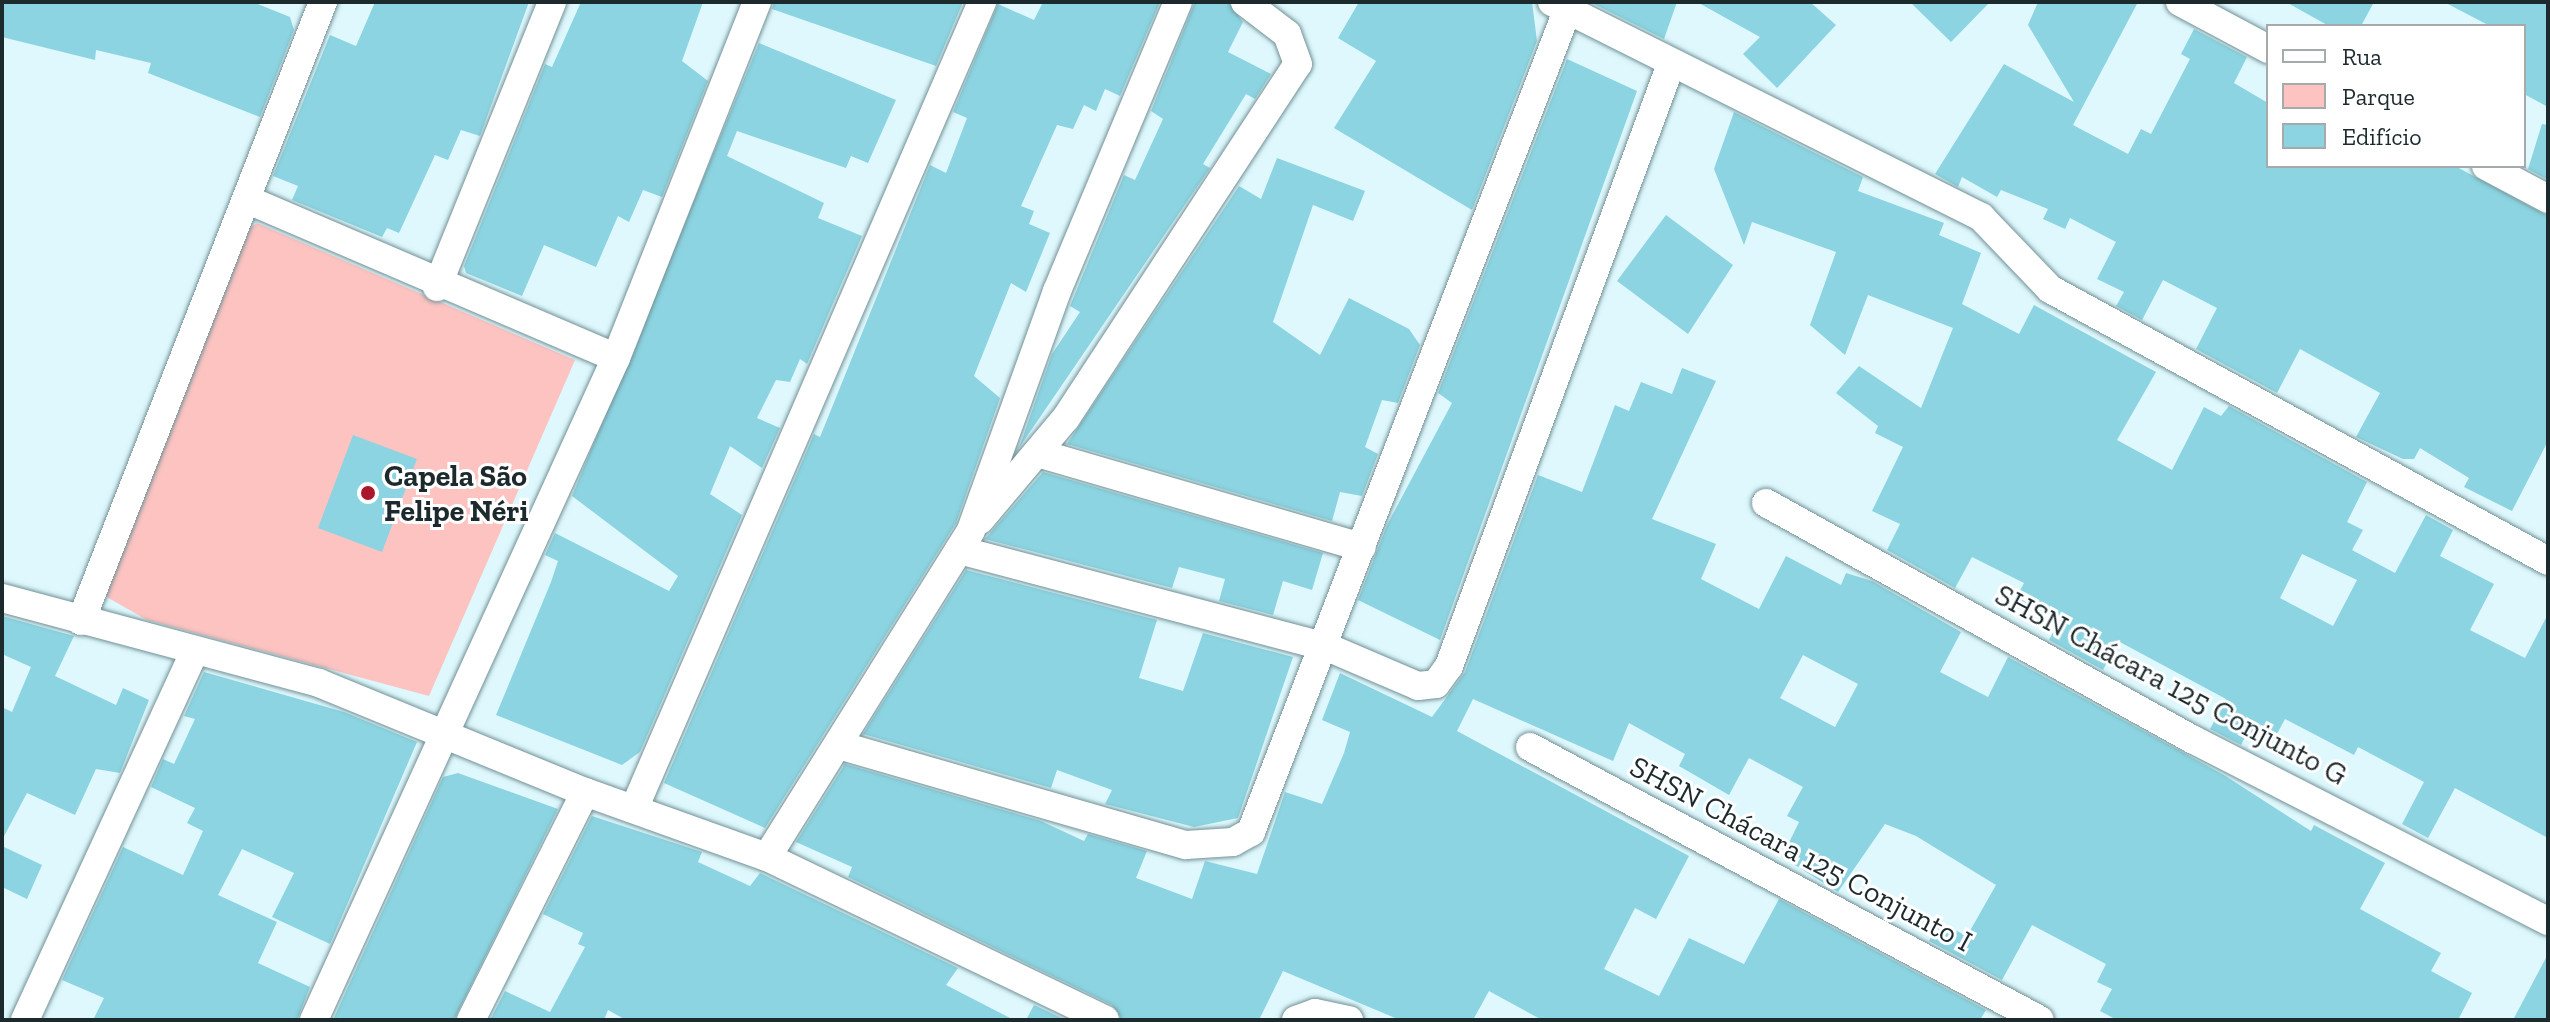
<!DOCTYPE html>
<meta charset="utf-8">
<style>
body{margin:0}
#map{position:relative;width:2550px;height:1022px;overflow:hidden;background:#def8fd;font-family:"Zilla Slab",serif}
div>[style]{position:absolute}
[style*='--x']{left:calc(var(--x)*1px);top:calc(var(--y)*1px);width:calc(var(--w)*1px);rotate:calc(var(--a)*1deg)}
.green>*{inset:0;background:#fcc3c1}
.building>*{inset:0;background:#8cd4e1}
.roads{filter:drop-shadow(0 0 2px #719095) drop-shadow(0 0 2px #719095)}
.street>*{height:28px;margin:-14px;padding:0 14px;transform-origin:14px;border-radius:14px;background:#fff}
.dots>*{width:22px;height:22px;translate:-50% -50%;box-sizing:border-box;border:4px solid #fff;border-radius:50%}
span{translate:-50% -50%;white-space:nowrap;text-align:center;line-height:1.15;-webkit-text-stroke:6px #fff;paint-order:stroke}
.poi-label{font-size:30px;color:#1d2a2d;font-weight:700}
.left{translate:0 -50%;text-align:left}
.street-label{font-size:30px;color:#1d2a2d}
.frame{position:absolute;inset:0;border:4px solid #1d2a2d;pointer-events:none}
.legend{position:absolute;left:2266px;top:24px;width:260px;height:144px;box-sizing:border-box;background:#fff;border:2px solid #a5aaab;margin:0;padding:10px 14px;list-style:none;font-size:24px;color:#1d2a2d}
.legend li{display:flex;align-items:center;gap:16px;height:40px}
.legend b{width:40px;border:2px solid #a5aaab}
</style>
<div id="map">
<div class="green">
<div style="clip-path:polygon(257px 223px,575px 360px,429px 696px,147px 620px,98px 592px,240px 234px)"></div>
</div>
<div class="building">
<div style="clip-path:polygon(2px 2px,253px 2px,290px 17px,294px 30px,260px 117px,148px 73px,151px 63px,96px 50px,95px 60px,2px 37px)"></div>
<div style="clip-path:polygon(375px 2px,529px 2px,480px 136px,461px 130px,448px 160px,435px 155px,399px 233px,387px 228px,382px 237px,292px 200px,298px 186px,273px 176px,330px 35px,356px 46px)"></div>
<div style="clip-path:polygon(581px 2px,703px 2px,682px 61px,708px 81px,662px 197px,643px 190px,629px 222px,618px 216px,596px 267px,544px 245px,522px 296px,466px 273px,464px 266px,545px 64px,552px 67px)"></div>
<div style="clip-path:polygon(774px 2px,963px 2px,936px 66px,772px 9px)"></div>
<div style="clip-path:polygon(1043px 2px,1160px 2px,1120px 96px,1105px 89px,1096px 111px,1084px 105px,1073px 129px,1057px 125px,1021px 206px,1034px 211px,1029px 224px,1050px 233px,1026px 292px,1011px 283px,974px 376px,1000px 398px,956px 523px,765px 828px,664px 783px,814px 434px,820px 437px,930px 165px,946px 173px,967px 118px,953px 112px,998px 4px,1034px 20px)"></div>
<div style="clip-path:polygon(1195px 2px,1228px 2px,1243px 22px,1228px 52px,1271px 74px,1255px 99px,1246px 94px,1203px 164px,1210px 168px,1019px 448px,1052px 354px,1080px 312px,1070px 306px,1124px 175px,1135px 180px,1163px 119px,1151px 111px)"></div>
<div style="clip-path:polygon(1359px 2px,1532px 2px,1537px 41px,1472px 210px,1334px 128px,1376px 61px,1338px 38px)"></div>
<div style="clip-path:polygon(1590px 2px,1677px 2px,1664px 39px)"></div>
<div style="clip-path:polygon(1697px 2px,1810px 2px,1836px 25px,1777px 88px,1743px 54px,1760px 37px)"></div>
<div style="clip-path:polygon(1910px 2px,1990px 2px,1951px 42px)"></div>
<div style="clip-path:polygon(2038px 2px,2138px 2px,2073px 125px,2128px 154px,2141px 129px,2151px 134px,2190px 59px,2181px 54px,2194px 29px,2247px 57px,2234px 83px,2268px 103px,2268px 166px,2455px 166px,2548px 216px,2548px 441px,2512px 511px,2464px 487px,2469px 478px,2420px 448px,2414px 459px,2403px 459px,2356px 437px,2380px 393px,2300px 349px,2277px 393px,2196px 349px,2217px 308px,2163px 280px,2142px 320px,2116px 306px,2124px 292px,2097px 279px,2116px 242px,2070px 218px,2065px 229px,2043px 219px,2048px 209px,2001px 190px,1997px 197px,1962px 177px,1958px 187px,1935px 174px,2004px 64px,2074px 102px,2028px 25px)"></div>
<div style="clip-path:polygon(2286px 2px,2374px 2px,2361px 26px,2329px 26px)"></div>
<div style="clip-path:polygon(2444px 2px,2548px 2px,2548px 107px,2524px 94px,2524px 26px,2490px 26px)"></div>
<div style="clip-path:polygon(759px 43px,896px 100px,868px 163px,851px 156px,846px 168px,737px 131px,727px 156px,824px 203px,818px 218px,862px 236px,807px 364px,800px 359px,790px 382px,776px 380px,757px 418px,780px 428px,762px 468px,730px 446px,710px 494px,742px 515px,640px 752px,622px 765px,496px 715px,551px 582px,558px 561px,545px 555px,555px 533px,669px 591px,678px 576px,572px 496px)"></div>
<div style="clip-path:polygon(1567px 59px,1637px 91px,1440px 640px,1358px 600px,1387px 525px,1452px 403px,1438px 393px)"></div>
<div style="clip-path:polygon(evenodd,1734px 112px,1863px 177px,1858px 191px,1944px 223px,1939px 235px,1981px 253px,1962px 304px,2019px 334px,2034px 305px,2156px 372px,2117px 440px,2172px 470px,2204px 407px,2221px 416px,2229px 406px,2367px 482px,2347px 522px,2363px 530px,2352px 550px,2395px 573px,2426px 515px,2453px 530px,2440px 556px,2494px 584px,2470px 630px,2525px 658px,2548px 614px,2548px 838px,2455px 788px,2428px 838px,2402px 824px,2424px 782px,2358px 747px,2354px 755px,2285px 719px,2272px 743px,2248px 731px,2241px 745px,2210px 729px,2226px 699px,2118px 641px,2103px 670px,2049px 640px,2059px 621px,2016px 598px,2024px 583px,1972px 557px,1955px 588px,1887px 550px,1900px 524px,1872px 511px,1903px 447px,1875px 433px,1878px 426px,1836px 393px,1859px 366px,1921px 408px,1953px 328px,1868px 295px,1845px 355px,1810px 325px,1836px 252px,1752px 222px,1744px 245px,1714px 169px,1734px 112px,2302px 554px,2357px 580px,2333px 626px,2280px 598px,2302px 554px)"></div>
<div style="clip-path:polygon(2542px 124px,2548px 125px,2548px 180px,2528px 169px)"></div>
<div style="clip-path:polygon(1277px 158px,1365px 191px,1353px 221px,1313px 205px,1273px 322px,1320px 355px,1349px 298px,1409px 329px,1420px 345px,1398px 403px,1382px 400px,1365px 447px,1378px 454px,1362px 496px,1340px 492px,1332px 521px,1067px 444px,1239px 186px,1261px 199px)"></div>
<div style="clip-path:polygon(1666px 215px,1733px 265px,1688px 334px,1617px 281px)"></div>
<div style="clip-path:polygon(evenodd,1682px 368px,1716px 381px,1652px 519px,1716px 544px,1701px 579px,1759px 609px,1786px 556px,1841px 585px,1846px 573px,1872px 581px,1961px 632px,1940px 672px,1988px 697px,2008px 657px,2224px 775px,2311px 831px,2314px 825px,2385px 863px,2360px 909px,2441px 953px,2431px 971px,2472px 993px,2458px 1020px,2117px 1020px,2100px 1011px,2112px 989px,2097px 982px,2106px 964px,2032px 925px,2002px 980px,1929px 941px,1939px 922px,1967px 936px,1996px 885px,1916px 836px,1885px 824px,1838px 892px,1782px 857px,1799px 822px,1787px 816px,1803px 787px,1749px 758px,1729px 795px,1679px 766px,1685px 754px,1629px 723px,1613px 761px,1473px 699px,1457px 731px,1689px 856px,1656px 919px,1635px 908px,1604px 969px,1659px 996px,1689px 938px,1744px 964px,1779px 899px,1986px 1010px,1980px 1020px,1542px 1020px,1489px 991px,1473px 1020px,1400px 1020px,1283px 971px,1259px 1020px,1122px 1020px,1112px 1005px,848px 877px,852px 867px,796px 842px,845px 764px,1041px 821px,1084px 841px,1088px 834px,1147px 851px,1136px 878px,1192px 899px,1205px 861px,1257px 874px,1285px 792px,1322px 804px,1344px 753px,1350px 732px,1322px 720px,1340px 673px,1432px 717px,1465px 672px,1538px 475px,1582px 492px,1615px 405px,1629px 411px,1641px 382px,1672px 394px,1682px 368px,1803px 655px,1858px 684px,1835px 727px,1780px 698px,1803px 655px)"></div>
<div style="clip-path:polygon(353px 435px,417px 459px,382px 552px,318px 528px)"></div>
<div style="clip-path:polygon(1043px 472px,1323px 553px,1312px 590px,1283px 581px,1273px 615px,1219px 601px,1225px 579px,1179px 567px,1172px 588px,985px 539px)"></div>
<div style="clip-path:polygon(966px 570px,1157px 620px,1139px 678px,1183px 691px,1203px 633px,1293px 657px,1238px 818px,1194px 827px,1105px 804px,1112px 790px,1057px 770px,1051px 788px,863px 734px)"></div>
<div style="clip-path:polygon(2px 616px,74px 636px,55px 676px,116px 705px,123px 688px,149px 700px,120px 773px,96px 769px,75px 815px,27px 793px,2px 840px,2px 707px,12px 712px,31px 667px,2px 654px)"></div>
<div style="clip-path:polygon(204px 672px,344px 712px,417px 742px,330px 944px,272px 917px,294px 873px,242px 849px,218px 895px,277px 922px,258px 963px,310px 987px,297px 1020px,93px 1020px,104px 998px,62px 980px,123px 847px,183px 875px,203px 831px,187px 823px,195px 808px,151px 787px,163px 759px,174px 764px,195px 719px,184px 716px)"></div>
<div style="clip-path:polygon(458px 773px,558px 809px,454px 1020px,333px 1020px,443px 777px)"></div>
<div style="clip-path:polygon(592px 816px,702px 852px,698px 862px,750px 886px,760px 873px,958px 968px,946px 985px,1014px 1020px,626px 1020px,608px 1010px,604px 1020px,490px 1020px,505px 991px,550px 1012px,585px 947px,578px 944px,583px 933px,543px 914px)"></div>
<div style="clip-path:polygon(2px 846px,42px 865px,27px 899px,2px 887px)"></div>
<div style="clip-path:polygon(2548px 954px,2548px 1020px,2513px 1020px)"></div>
<div style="clip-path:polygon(1034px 1005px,1066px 1020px,1026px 1020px)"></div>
</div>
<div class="roads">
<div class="street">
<div style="--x:1552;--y:2;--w:480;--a:26.6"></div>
<div style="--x:1981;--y:217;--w:100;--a:46.2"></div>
<div style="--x:2050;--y:289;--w:567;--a:28.64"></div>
<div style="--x:2180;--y:2;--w:100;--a:28.1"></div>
<div style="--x:2486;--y:166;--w:70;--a:28"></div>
<div style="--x:248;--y:200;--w:400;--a:23.2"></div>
<div style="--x:437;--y:287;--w:307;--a:-68"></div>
<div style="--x:1041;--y:454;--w:334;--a:16.2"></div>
<div style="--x:1766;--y:503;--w:487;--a:29"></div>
<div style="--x:2192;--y:739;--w:400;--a:27.1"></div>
<div style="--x:980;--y:520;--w:133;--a:-49.9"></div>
<div style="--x:1066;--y:418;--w:423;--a:-56.8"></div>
<div style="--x:1298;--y:64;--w:32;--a:-110"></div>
<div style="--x:1287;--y:34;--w:53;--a:-142.7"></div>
<div style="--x:959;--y:550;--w:381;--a:14.8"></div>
<div style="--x:1327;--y:647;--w:99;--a:23.2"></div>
<div style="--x:1418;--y:686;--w:18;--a:-6"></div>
<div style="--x:1436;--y:684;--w:22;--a:-54"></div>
<div style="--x:1449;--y:666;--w:642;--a:-69.76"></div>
<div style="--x:2;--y:598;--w:328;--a:15"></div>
<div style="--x:319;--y:683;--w:287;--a:22.3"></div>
<div style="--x:585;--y:792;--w:193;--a:19.7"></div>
<div style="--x:767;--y:857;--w:375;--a:25.7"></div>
<div style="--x:81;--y:621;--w:665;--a:-68.65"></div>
<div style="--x:842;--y:746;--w:358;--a:16.1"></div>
<div style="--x:1186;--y:845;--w:47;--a:-3.7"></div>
<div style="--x:1233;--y:842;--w:21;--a:-29"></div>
<div style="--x:1251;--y:832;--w:880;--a:-68.95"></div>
<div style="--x:1530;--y:747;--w:578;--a:28.16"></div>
<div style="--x:634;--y:809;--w:879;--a:-66.67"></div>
<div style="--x:767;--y:857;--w:385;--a:-58"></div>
<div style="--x:971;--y:530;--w:254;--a:-70.2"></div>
<div style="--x:1057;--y:291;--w:313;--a:-67.3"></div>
<div style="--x:25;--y:1020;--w:407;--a:-65.3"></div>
<div style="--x:314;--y:1020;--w:728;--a:-65.48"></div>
<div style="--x:616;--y:358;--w:383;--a:-68.4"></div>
<div style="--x:471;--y:1020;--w:255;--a:-63.4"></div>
<div style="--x:1296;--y:1020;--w:20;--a:-20"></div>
<div style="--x:1315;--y:1013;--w:35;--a:12"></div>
</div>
</div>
<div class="dots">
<div style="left:368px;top:493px;background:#ab162d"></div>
</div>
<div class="poi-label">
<span class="left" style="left:384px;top:493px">Capela São<br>Felipe Néri</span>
</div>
<div class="street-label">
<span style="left:2171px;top:685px;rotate:28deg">SHSN Chácara 125 Conjunto G</span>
<span style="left:1801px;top:854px;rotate:28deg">SHSN Chácara 125 Conjunto I</span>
</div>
<div class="frame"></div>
<ul class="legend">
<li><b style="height:10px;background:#fff"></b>Rua</li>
<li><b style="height:22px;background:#fcc3c1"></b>Parque</li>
<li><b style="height:22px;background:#8cd4e1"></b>Edifício</li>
</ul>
</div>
